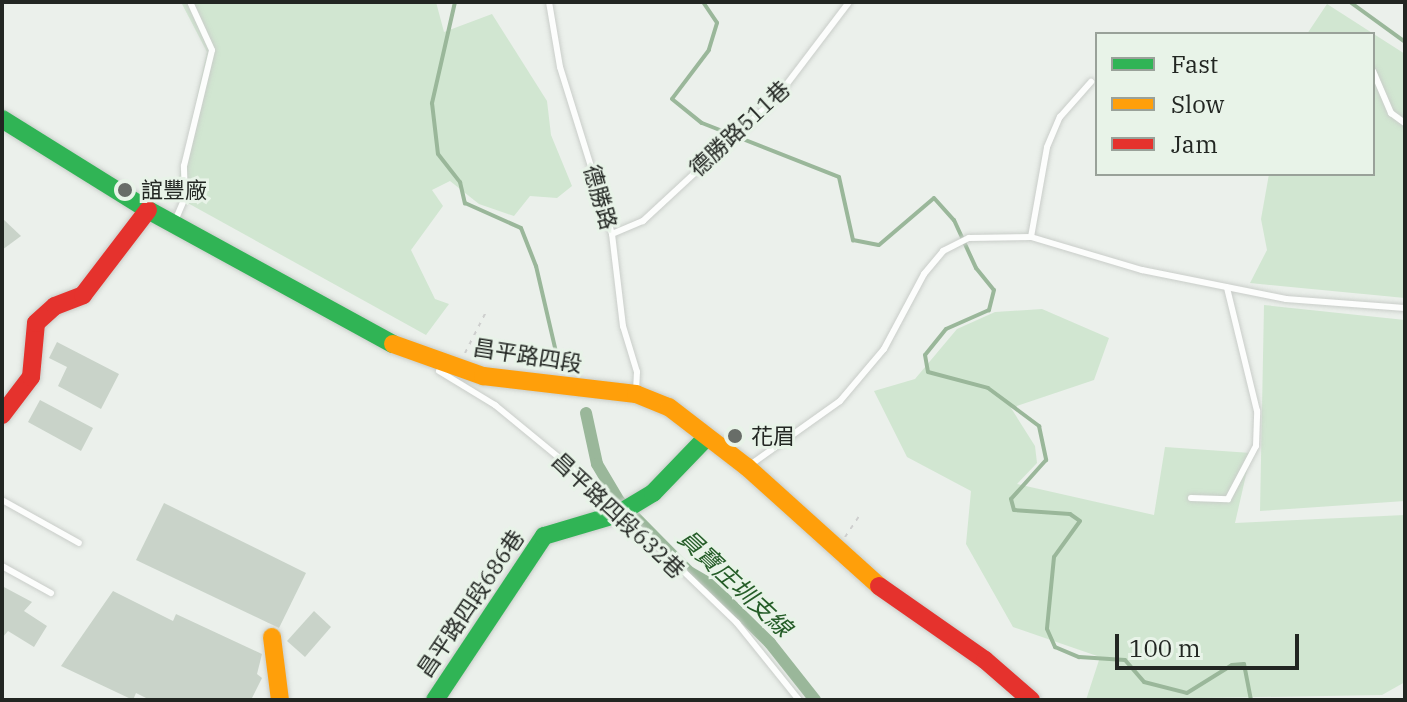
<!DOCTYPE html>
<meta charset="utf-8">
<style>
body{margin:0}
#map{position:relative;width:1407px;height:702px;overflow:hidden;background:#ebf0eb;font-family:"IBM Plex Serif","Noto Sans TC",serif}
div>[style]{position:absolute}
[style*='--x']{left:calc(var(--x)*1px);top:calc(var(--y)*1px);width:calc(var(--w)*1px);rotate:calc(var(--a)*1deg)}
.green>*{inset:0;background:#d1e6d1}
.stream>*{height:4px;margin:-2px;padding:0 2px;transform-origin:2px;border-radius:2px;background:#9ab79a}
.canal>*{height:12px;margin:-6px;padding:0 6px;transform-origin:6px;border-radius:6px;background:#9ab79a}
.building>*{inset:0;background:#c9d3c9}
.path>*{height:2px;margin-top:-1px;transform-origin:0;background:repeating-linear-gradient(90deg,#cecfce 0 4px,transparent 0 10px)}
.roads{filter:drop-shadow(0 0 2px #c9cdc9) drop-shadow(0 0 2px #c9cdc9)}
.lane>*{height:6px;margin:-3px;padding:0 3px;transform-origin:3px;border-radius:3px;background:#fcfdfc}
.fast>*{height:18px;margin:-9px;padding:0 9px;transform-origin:9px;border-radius:9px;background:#30b455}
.slow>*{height:18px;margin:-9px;padding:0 9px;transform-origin:9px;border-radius:9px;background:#ff9f0a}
.jam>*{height:18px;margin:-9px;padding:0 9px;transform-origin:9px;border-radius:9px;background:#e5322d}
.dots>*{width:22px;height:22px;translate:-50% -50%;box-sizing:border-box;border:4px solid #e8f3e8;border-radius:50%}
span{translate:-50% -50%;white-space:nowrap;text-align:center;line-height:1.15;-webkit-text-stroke:6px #e8f3e8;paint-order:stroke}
.street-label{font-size:22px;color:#222622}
.poi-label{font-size:22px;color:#222622}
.left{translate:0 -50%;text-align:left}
.water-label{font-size:24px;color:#255d28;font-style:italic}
.frame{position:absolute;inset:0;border:4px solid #222622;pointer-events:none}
.legend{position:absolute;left:1095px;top:32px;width:280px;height:144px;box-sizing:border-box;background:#e8f3e8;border:2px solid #99a199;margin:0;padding:10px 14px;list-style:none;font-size:24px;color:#222622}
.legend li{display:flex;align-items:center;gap:16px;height:40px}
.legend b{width:40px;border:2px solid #99a199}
.scale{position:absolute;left:1115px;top:634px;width:184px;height:36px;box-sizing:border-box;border:4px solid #222622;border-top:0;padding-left:10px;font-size:24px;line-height:28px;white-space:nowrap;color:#222622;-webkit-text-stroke:6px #e8f3e8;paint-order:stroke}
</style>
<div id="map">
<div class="green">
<div style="clip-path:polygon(181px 2px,436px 2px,444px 32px,492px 14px,547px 101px,551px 135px,572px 186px,557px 198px,530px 196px,514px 216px,479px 204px,450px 181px,432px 190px,443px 206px,411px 250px,435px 299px,449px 304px,426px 335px,175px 196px,207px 52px)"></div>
<div style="clip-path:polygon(1327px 4px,1405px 54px,1405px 298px,1250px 283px,1267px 250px,1261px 219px,1269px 174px,1373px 174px,1373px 34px,1307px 34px)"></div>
<div style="clip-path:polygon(1264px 305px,1405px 320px,1405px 501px,1260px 511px)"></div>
<div style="clip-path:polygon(1042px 309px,1109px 338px,1094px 380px,1011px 408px,1035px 446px,1037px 463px,1017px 484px,1154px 515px,1165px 447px,1251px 453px,1235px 523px,1405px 515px,1405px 682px,1382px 695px,1086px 700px,1100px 657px,1013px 627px,966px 544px,971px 491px,907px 457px,874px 391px,915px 379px,957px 329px,995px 312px)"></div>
</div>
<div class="stream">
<div style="--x:455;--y:2;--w:104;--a:102.8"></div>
<div style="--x:432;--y:103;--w:51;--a:83.3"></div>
<div style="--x:438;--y:154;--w:36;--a:52"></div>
<div style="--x:460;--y:182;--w:22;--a:77"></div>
<div style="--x:465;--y:203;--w:61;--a:24.1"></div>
<div style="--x:521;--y:228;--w:41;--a:68.5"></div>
<div style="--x:536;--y:266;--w:92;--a:76.9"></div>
<div style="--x:703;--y:2;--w:25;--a:56"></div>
<div style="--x:717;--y:23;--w:28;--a:107"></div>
<div style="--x:709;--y:50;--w:61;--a:127.1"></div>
<div style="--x:672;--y:99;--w:38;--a:39"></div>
<div style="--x:702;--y:123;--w:147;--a:21.5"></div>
<div style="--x:839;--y:177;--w:65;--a:77.5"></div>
<div style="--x:853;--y:240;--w:26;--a:11"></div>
<div style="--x:879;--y:245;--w:72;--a:-40.5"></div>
<div style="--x:934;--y:198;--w:30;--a:48"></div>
<div style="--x:954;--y:220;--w:53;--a:65.4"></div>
<div style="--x:976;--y:268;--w:28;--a:51"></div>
<div style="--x:994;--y:290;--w:21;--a:104"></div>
<div style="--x:989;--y:310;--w:47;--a:156.2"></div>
<div style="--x:946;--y:329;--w:33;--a:129"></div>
<div style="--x:925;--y:355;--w:17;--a:80"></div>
<div style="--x:928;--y:372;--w:62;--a:14.9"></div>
<div style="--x:988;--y:388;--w:64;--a:36.7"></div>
<div style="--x:1039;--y:426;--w:35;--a:78"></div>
<div style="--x:1046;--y:460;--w:52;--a:131.9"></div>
<div style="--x:1011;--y:499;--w:11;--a:75"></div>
<div style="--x:1014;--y:510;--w:56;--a:4.1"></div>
<div style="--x:1070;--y:514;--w:12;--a:35"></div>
<div style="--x:1080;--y:521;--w:44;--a:125.8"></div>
<div style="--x:1054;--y:557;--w:72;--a:95.6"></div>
<div style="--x:1047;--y:629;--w:20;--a:66"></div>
<div style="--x:1055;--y:647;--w:26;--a:23"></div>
<div style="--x:1079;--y:657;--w:46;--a:3.7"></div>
<div style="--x:1125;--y:660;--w:29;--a:49"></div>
<div style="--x:1144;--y:682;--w:44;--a:14.3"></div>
<div style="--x:1187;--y:693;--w:53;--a:-31.9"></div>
<div style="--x:1232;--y:665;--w:12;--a:-5"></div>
<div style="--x:1244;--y:664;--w:37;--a:79"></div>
<div style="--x:1350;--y:2;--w:68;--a:36"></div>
<div style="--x:1322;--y:700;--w:18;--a:0"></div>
</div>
<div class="canal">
<div style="--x:586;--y:413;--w:52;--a:77.8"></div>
<div style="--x:597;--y:464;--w:43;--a:59.3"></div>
<div style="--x:619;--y:501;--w:100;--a:45.4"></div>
<div style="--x:689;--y:572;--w:24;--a:30"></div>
<div style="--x:710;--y:584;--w:84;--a:44.5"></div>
<div style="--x:770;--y:643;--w:73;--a:51.7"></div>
</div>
<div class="building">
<div style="clip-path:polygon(2px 218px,21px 236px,2px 250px)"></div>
<div style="clip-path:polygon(57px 342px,119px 374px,101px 409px,58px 386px,67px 367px,49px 358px)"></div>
<div style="clip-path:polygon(40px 400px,93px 428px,81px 451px,28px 422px)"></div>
<div style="clip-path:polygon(164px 503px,306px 573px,279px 628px,136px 560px)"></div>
<div style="clip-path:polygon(2px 586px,32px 602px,24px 611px,47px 626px,34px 647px,8px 631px,2px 638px)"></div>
<div style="clip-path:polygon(113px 591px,173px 621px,176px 614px,262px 654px,257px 674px,262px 678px,251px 700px,150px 700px,136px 693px,133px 700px,61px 666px)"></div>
<div style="clip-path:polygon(314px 611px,331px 627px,305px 657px,287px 641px)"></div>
</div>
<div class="path">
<div style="--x:465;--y:353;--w:46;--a:-62.9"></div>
<div style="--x:845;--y:537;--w:29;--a:-56"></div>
</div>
<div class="roads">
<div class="lane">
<div style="--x:549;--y:2;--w:66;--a:80.4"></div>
<div style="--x:560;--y:67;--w:175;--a:72.7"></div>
<div style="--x:612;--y:234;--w:93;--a:83.2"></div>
<div style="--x:623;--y:326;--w:48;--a:73.1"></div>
<div style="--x:637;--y:372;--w:19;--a:93"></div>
<div style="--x:1373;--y:71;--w:46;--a:66.8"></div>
<div style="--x:1391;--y:113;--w:17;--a:36"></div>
<div style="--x:175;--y:221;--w:25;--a:-67"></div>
<div style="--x:185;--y:198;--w:32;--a:-92"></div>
<div style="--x:184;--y:166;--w:119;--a:-76.4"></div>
<div style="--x:212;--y:50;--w:53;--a:-114.6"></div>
<div style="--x:612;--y:234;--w:34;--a:-23"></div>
<div style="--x:643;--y:221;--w:183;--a:-42.8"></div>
<div style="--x:777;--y:97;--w:119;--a:-52.8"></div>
<div style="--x:1031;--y:237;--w:91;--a:-79.9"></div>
<div style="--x:1047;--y:147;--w:33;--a:-67"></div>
<div style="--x:1060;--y:117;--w:47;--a:-48.5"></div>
<div style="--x:439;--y:371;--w:66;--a:31.3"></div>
<div style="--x:495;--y:405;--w:137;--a:39.4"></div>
<div style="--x:601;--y:492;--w:189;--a:43.9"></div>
<div style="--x:737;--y:623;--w:99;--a:51.2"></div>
<div style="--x:750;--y:465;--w:110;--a:-35.4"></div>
<div style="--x:840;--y:401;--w:68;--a:-49.8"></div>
<div style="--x:884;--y:349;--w:85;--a:-61.9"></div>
<div style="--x:924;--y:274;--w:30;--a:-50"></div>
<div style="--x:943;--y:251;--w:29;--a:-27"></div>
<div style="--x:969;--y:238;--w:62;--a:-0.9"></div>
<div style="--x:1031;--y:237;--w:116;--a:16.6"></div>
<div style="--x:1142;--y:270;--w:147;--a:11.4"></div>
<div style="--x:1286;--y:299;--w:119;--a:4.3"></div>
<div style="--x:1191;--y:498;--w:37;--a:2"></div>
<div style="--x:1228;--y:499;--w:60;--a:-62.2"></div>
<div style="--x:1256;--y:446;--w:35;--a:-88"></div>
<div style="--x:1257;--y:411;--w:127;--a:-103.7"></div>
<div style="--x:2;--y:500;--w:88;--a:29.2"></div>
<div style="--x:2;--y:566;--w:56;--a:28.9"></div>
</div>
<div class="fast">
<div style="--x:2;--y:119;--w:172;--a:31.9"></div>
<div style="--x:148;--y:210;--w:279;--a:28.7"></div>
<div style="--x:435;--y:700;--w:197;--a:-56.4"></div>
<div style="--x:544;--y:536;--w:77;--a:-16.6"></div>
<div style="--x:618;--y:514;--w:41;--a:-31"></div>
<div style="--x:653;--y:493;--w:76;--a:-46.1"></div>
</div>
<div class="slow">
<div style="--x:393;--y:344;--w:96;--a:19.6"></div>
<div style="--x:483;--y:376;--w:154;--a:6.7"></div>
<div style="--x:636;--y:394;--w:35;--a:22"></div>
<div style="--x:669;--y:407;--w:98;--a:37.6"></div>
<div style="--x:747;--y:467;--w:178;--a:42"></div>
<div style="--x:272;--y:637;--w:64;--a:82.8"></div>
</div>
<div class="jam">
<div style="--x:2;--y:415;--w:48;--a:-52.7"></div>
<div style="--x:31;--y:377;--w:54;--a:-84.7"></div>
<div style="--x:36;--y:323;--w:25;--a:-42"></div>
<div style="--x:55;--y:306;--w:30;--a:-21"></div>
<div style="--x:83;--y:295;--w:107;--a:-52.6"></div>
<div style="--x:879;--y:586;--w:129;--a:34.9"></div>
<div style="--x:985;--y:660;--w:61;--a:41"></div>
</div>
</div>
<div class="dots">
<div style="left:125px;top:190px;background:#686d68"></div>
<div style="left:735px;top:436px;background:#686d68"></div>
</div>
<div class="street-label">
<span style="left:739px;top:128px;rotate:-43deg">德勝路511巷</span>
<span style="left:601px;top:197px;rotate:74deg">德勝路</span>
<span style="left:528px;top:355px;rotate:9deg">昌平路四段</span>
<span style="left:619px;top:515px;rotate:43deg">昌平路四段632巷</span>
<span style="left:470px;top:603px;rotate:-56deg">昌平路四段686巷</span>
</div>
<div class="poi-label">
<span class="left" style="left:141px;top:190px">誼豐廠</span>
<span class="left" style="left:751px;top:436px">花眉</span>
</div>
<div class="water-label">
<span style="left:735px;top:583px;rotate:43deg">員寶庄圳支線</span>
</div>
<div class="frame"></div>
<ul class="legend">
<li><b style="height:10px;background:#30b455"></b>Fast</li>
<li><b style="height:10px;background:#ff9f0a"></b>Slow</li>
<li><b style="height:10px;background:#e5322d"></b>Jam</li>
</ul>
<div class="scale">100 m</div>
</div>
